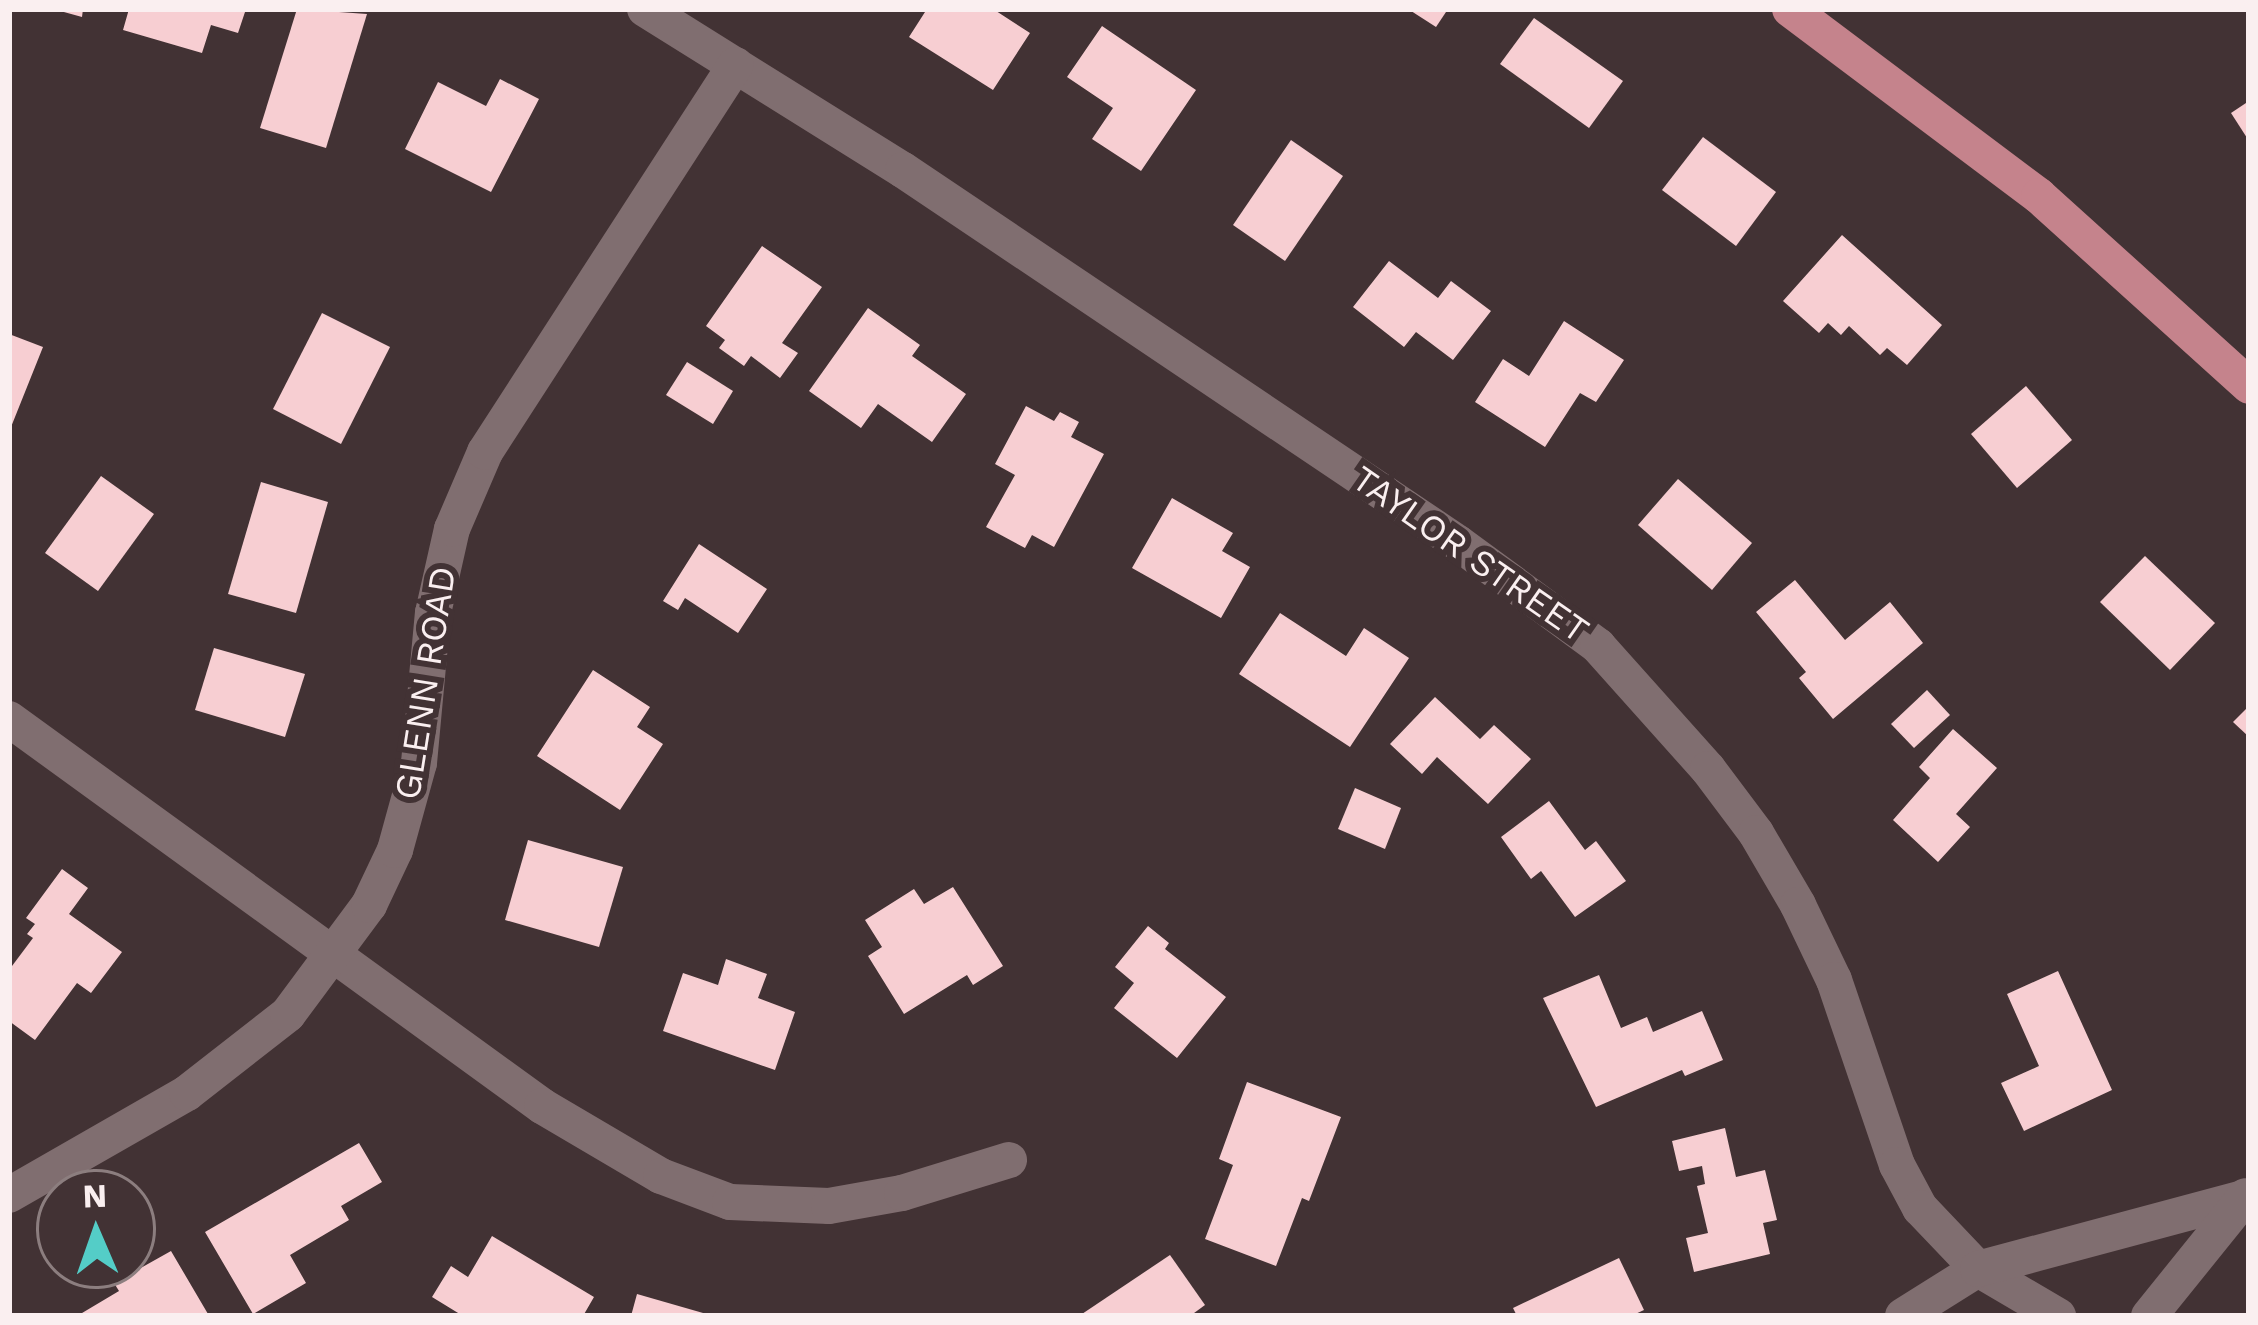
<!DOCTYPE html>
<style>
body{margin:0}
#map{position:relative;width:2258px;height:1325px;overflow:hidden;background:#423234;font-family:"Work Sans",sans-serif}
div>[style]{position:absolute}
[style*='--x']{left:calc(var(--x)*1px);top:calc(var(--y)*1px);width:calc(var(--w)*1px);rotate:calc(var(--a)*1deg)}
.building>*{inset:0;background:#f7ced2}
.minor>*{height:36px;margin:-18px;padding:0 18px;transform-origin:18px;border-radius:18px;background:#806e70}
.major>*{height:36px;margin:-18px;padding:0 18px;transform-origin:18px;border-radius:18px;background:#c5838c}
span{translate:-50% -50%;white-space:nowrap;text-align:center;line-height:1.15;-webkit-text-stroke:12px #423234;paint-order:stroke}
.street-label{font-size:36px;color:#faeff0}
.frame{position:absolute;inset:0;border:12px solid #faeff0;pointer-events:none}
.north{position:absolute;left:36px;top:1169px;width:120px;height:120px;box-sizing:border-box;background:#423234;border:3px solid #8c7e7f;border-radius:50%;rotate:358deg;font-size:33px;font-weight:700;line-height:48px;text-align:center;color:#faeff0}
.north::after{content:'';display:block;margin:auto;width:42px;height:54px;background:#54cdc7;clip-path:polygon(50% 0,100% 100%,50% 72%,0 100%)}
</style>
<div id="map">
<div class="building">
<div style="clip-path:polygon(53px 9px,83px 9px,82px 17px)"></div>
<div style="clip-path:polygon(129px 9px,246px 9px,238px 33px,211px 25px,202px 53px,123px 30px)"></div>
<div style="clip-path:polygon(297px 9px,367px 14px,326px 148px,260px 128px)"></div>
<div style="clip-path:polygon(920px 9px,993px 9px,1030px 33px,993px 90px,909px 37px,925px 12px)"></div>
<div style="clip-path:polygon(1408px 9px,1448px 9px,1436px 27px)"></div>
<div style="clip-path:polygon(1534px 18px,1623px 81px,1589px 128px,1500px 64px)"></div>
<div style="clip-path:polygon(1102px 26px,1196px 90px,1141px 171px,1092px 139px,1113px 108px,1067px 77px)"></div>
<div style="clip-path:polygon(500px 79px,539px 99px,491px 192px,405px 149px,438px 82px,486px 106px)"></div>
<div style="clip-path:polygon(2249px 101px,2249px 141px,2231px 113px)"></div>
<div style="clip-path:polygon(1703px 137px,1776px 192px,1736px 246px,1662px 190px)"></div>
<div style="clip-path:polygon(1291px 140px,1343px 176px,1285px 261px,1233px 225px)"></div>
<div style="clip-path:polygon(1842px 235px,1942px 325px,1907px 365px,1887px 348px,1880px 355px,1849px 326px,1841px 335px,1828px 323px,1819px 333px,1783px 301px)"></div>
<div style="clip-path:polygon(762px 246px,822px 287px,782px 343px,798px 353px,780px 378px,751px 356px,744px 366px,719px 348px,725px 340px,706px 326px)"></div>
<div style="clip-path:polygon(1389px 261px,1438px 298px,1451px 281px,1491px 311px,1453px 360px,1416px 332px,1404px 347px,1353px 307px)"></div>
<div style="clip-path:polygon(868px 308px,920px 345px,912px 356px,966px 394px,932px 442px,878px 404px,861px 428px,809px 391px)"></div>
<div style="clip-path:polygon(322px 313px,390px 347px,341px 444px,273px 409px)"></div>
<div style="clip-path:polygon(1564px 321px,1624px 360px,1596px 402px,1580px 393px,1545px 447px,1475px 402px,1503px 359px,1529px 376px)"></div>
<div style="clip-path:polygon(9px 334px,43px 347px,9px 432px)"></div>
<div style="clip-path:polygon(687px 362px,733px 391px,713px 424px,666px 395px)"></div>
<div style="clip-path:polygon(2026px 386px,2072px 440px,2017px 488px,1971px 434px)"></div>
<div style="clip-path:polygon(1026px 406px,1054px 421px,1060px 412px,1079px 422px,1071px 437px,1104px 454px,1054px 547px,1032px 535px,1025px 548px,986px 527px,1015px 475px,995px 464px)"></div>
<div style="clip-path:polygon(101px 476px,154px 514px,98px 591px,45px 553px)"></div>
<div style="clip-path:polygon(1678px 479px,1752px 543px,1712px 590px,1638px 525px)"></div>
<div style="clip-path:polygon(261px 482px,328px 502px,296px 613px,228px 594px)"></div>
<div style="clip-path:polygon(1172px 498px,1233px 533px,1222px 551px,1250px 567px,1221px 618px,1132px 568px)"></div>
<div style="clip-path:polygon(699px 544px,767px 589px,738px 633px,685px 598px,678px 610px,663px 601px)"></div>
<div style="clip-path:polygon(2145px 556px,2215px 623px,2170px 670px,2100px 602px)"></div>
<div style="clip-path:polygon(1795px 580px,1845px 640px,1890px 602px,1923px 643px,1833px 719px,1799px 678px,1806px 672px,1756px 612px)"></div>
<div style="clip-path:polygon(1280px 613px,1346px 656px,1364px 628px,1409px 658px,1350px 747px,1239px 674px)"></div>
<div style="clip-path:polygon(214px 648px,305px 674px,285px 737px,195px 710px)"></div>
<div style="clip-path:polygon(593px 670px,650px 707px,637px 727px,663px 744px,620px 810px,537px 756px)"></div>
<div style="clip-path:polygon(1927px 690px,1950px 715px,1914px 748px,1891px 724px)"></div>
<div style="clip-path:polygon(1435px 697px,1480px 739px,1494px 725px,1531px 759px,1488px 804px,1437px 757px,1422px 774px,1390px 744px)"></div>
<div style="clip-path:polygon(2249px 706px,2249px 737px,2233px 722px)"></div>
<div style="clip-path:polygon(1953px 729px,1997px 768px,1956px 814px,1970px 827px,1938px 862px,1893px 820px,1930px 778px,1919px 767px)"></div>
<div style="clip-path:polygon(1355px 788px,1401px 808px,1385px 849px,1338px 829px)"></div>
<div style="clip-path:polygon(1549px 801px,1585px 850px,1596px 841px,1626px 881px,1575px 917px,1541px 871px,1531px 879px,1501px 837px)"></div>
<div style="clip-path:polygon(528px 840px,623px 867px,599px 947px,505px 920px)"></div>
<div style="clip-path:polygon(62px 869px,88px 888px,69px 914px,122px 952px,91px 993px,77px 983px,35px 1040px,9px 1021px,9px 970px,33px 938px,27px 934px,35px 924px,26px 918px)"></div>
<div style="clip-path:polygon(953px 887px,1003px 966px,973px 985px,967px 975px,904px 1014px,868px 956px,882px 947px,865px 920px,914px 889px,924px 904px)"></div>
<div style="clip-path:polygon(1148px 926px,1169px 943px,1165px 949px,1226px 997px,1177px 1058px,1114px 1008px,1134px 983px,1115px 967px)"></div>
<div style="clip-path:polygon(726px 959px,767px 974px,758px 998px,795px 1012px,775px 1070px,663px 1031px,683px 973px,718px 985px)"></div>
<div style="clip-path:polygon(2058px 971px,2112px 1090px,2024px 1131px,2001px 1083px,2039px 1066px,2007px 994px)"></div>
<div style="clip-path:polygon(1599px 975px,1621px 1028px,1647px 1017px,1653px 1032px,1702px 1011px,1723px 1060px,1685px 1076px,1682px 1070px,1596px 1107px,1543px 998px)"></div>
<div style="clip-path:polygon(1247px 1082px,1341px 1117px,1309px 1201px,1302px 1198px,1276px 1266px,1205px 1239px,1233px 1165px,1219px 1159px)"></div>
<div style="clip-path:polygon(1725px 1128px,1736px 1177px,1765px 1170px,1777px 1220px,1763px 1223px,1770px 1254px,1694px 1272px,1686px 1238px,1708px 1233px,1697px 1186px,1705px 1184px,1702px 1166px,1679px 1171px,1672px 1141px)"></div>
<div style="clip-path:polygon(359px 1143px,382px 1182px,341px 1206px,349px 1220px,290px 1255px,306px 1283px,253px 1314px,205px 1232px)"></div>
<div style="clip-path:polygon(492px 1236px,594px 1297px,583px 1316px,463px 1316px,432px 1297px,451px 1266px,468px 1277px)"></div>
<div style="clip-path:polygon(171px 1251px,208px 1314px,77px 1316px,119px 1291px,114px 1283px)"></div>
<div style="clip-path:polygon(1170px 1255px,1205px 1305px,1190px 1316px,1079px 1316px)"></div>
<div style="clip-path:polygon(1619px 1258px,1644px 1310px,1631px 1316px,1517px 1316px,1513px 1308px)"></div>
<div style="clip-path:polygon(637px 1294px,710px 1315px,710px 1316px,631px 1316px)"></div>
</div>
<div class="minor">
<div style="--x:645;--y:9;--w:304;--a:32"></div>
<div style="--x:903;--y:170;--w:669;--a:33.9"></div>
<div style="--x:1458;--y:543;--w:174;--a:36.3"></div>
<div style="--x:1598;--y:646;--w:165;--a:48.2"></div>
<div style="--x:1708;--y:769;--w:80;--a:53.1"></div>
<div style="--x:1756;--y:833;--w:83;--a:59.7"></div>
<div style="--x:1798;--y:905;--w:83;--a:64.4"></div>
<div style="--x:1834;--y:980;--w:195;--a:71.2"></div>
<div style="--x:1897;--y:1165;--w:49;--a:61.9"></div>
<div style="--x:1920;--y:1208;--w:84;--a:46.4"></div>
<div style="--x:1978;--y:1269;--w:93;--a:30.4"></div>
<div style="--x:9;--y:719;--w:659;--a:35.98"></div>
<div style="--x:542;--y:1106;--w:138;--a:30.5"></div>
<div style="--x:661;--y:1176;--w:74;--a:20.6"></div>
<div style="--x:730;--y:1202;--w:99;--a:2.3"></div>
<div style="--x:829;--y:1206;--w:74;--a:-10.1"></div>
<div style="--x:902;--y:1193;--w:112;--a:-17.1"></div>
<div style="--x:9;--y:1195;--w:205;--a:-29.8"></div>
<div style="--x:187;--y:1093;--w:128;--a:-38"></div>
<div style="--x:288;--y:1014;--w:136;--a:-53.4"></div>
<div style="--x:369;--y:905;--w:61;--a:-64.7"></div>
<div style="--x:395;--y:850;--w:90;--a:-74.6"></div>
<div style="--x:419;--y:763;--w:151;--a:-84.7"></div>
<div style="--x:433;--y:613;--w:86;--a:-77.3"></div>
<div style="--x:452;--y:529;--w:84;--a:-66.8"></div>
<div style="--x:485;--y:452;--w:461;--a:-57.1"></div>
<div style="--x:1903;--y:1316;--w:89;--a:-32.1"></div>
<div style="--x:1978;--y:1269;--w:274;--a:-15"></div>
<div style="--x:2149;--y:1316;--w:154;--a:-51.1"></div>
</div>
<div class="major">
<div style="--x:1790;--y:9;--w:311;--a:36.9"></div>
<div style="--x:2039;--y:196;--w:283;--a:42.1"></div>
</div>
<div class="street-label">
<span style="left:1470px;top:555px;rotate:35deg">TAYLOR STREET</span>
<span style="left:426px;top:683px;rotate:-81deg">GLENN ROAD</span>
</div>
<div class="frame"></div>
<div class="north">N</div>
</div>
